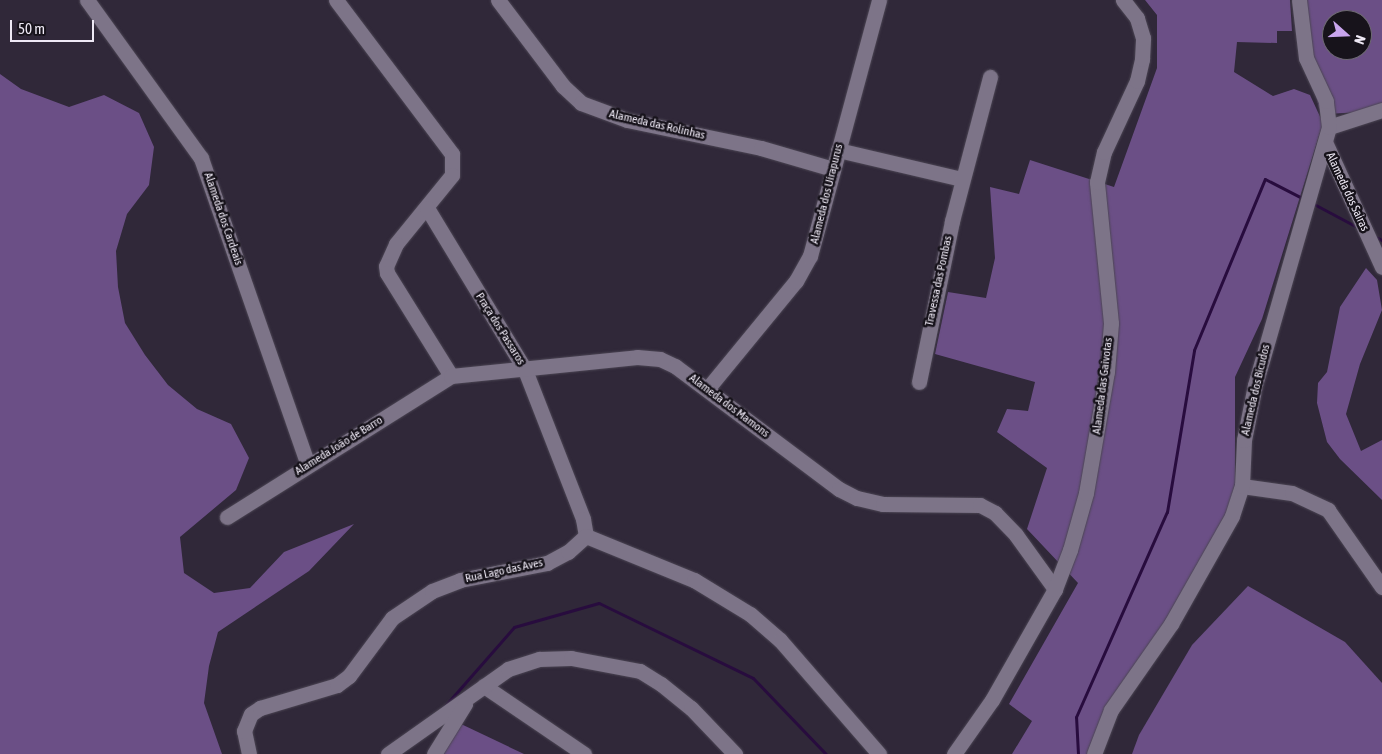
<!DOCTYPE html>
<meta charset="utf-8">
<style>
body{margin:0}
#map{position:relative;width:1382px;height:754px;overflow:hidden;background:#302839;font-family:"Asap Condensed",sans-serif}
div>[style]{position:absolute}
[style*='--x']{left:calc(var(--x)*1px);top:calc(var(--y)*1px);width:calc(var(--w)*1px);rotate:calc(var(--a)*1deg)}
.forest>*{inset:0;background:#6b4f86}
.stream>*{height:3px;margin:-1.5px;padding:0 1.5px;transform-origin:1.5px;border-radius:1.5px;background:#280c3e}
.roads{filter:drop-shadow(0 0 1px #4b4553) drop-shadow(0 0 1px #4b4553)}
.minor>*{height:15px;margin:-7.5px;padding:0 7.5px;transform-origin:7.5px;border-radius:7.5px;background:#7d7488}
span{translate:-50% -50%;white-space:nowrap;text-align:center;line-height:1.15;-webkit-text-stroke:5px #17131b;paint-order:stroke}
.street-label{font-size:12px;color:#eee9f5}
.north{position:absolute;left:1322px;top:10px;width:50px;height:50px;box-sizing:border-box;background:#17131b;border:1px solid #6d6972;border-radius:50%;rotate:110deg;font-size:14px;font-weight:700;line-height:20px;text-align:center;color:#eee9f5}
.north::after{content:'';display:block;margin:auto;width:18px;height:22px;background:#c9a5ee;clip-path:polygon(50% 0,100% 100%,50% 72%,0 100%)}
.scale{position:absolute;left:10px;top:20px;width:84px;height:22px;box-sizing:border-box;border:2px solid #eee9f5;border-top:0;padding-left:6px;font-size:15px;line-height:18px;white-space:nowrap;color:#eee9f5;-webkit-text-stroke:4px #17131b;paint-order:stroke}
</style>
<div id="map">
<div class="forest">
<div style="clip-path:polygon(1145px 0,1290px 0,1292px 31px,1277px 31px,1277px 43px,1237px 42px,1234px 72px,1273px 96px,1294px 89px,1310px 95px,1323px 123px,1262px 319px,1235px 377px,1235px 484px,1225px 519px,1090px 754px,1012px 754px,1032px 721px,1009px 704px,1078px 583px,1027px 529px,1047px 468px,997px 432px,1007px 409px,1028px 411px,1035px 382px,935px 354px,948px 292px,986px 298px,995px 258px,990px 187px,1019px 194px,1030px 160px,1114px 187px,1157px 68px,1157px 15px)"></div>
<div style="clip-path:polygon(evenodd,1293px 0,1382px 0,1382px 111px,1326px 114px,1319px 108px,1293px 0,1332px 20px,1362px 20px,1362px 50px,1332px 50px,1332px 20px)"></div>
<div style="clip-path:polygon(0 74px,21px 89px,69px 107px,104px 95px,139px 113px,154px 147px,149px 185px,127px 214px,116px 251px,118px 287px,125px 323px,145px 355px,168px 385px,197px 409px,231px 424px,249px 458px,236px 490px,180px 537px,184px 573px,214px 593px,250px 588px,284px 552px,354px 524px,309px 571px,218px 632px,209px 666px,204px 703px,222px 754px,0 754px)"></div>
<div style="clip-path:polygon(1366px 268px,1377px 280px,1382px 310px,1360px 364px,1346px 414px,1361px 451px,1382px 440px,1382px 500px,1340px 459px,1327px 442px,1317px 403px,1318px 383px,1327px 372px,1340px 307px)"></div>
<div style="clip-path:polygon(1248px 586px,1345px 642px,1382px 683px,1382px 754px,1132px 754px,1139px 735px,1192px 645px)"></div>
<div style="clip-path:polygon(461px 724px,524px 754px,440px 754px)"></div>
</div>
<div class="stream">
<div style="--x:1312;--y:203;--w:51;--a:28.1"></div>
<div style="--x:1374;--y:236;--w:9;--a:27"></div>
<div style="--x:444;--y:707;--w:106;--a:-48.8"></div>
<div style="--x:514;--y:627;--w:88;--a:-15.8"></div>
<div style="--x:599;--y:603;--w:171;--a:26"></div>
<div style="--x:753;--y:678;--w:105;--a:46.2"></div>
<div style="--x:1078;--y:754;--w:37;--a:-93"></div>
<div style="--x:1076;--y:717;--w:224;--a:-66.1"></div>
<div style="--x:1167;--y:512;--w:164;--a:-80.5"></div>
<div style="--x:1194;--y:350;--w:185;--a:-67.5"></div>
<div style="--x:1265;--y:179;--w:44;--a:27.1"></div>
</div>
<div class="roads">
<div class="minor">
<div style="--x:87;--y:0;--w:195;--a:54.2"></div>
<div style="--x:201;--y:158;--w:325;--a:70.8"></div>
<div style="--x:336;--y:0;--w:193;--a:53"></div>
<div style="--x:452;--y:154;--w:21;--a:90"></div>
<div style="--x:452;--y:175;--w:89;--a:129.1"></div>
<div style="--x:396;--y:244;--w:24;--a:114"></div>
<div style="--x:386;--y:266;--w:7;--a:82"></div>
<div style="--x:387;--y:273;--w:121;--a:58.1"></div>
<div style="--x:498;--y:0;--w:108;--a:52.9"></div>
<div style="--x:563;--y:86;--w:25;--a:43"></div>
<div style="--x:581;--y:103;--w:49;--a:20.3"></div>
<div style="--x:627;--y:120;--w:137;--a:11.8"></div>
<div style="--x:761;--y:148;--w:75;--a:16.3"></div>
<div style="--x:1329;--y:127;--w:56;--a:-17.8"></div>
<div style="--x:1326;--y:144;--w:135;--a:65.5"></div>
<div style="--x:838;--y:150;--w:127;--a:13.2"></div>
<div style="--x:427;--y:208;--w:189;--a:58.8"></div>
<div style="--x:525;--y:370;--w:160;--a:68.7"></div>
<div style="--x:583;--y:519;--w:17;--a:80"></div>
<div style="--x:919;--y:382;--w:164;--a:-78.4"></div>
<div style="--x:952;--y:221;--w:149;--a:-75.2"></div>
<div style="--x:708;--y:388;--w:139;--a:-50.6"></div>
<div style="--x:796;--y:281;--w:29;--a:-61"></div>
<div style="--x:810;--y:256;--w:265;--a:-74.9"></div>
<div style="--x:1242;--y:486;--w:50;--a:8"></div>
<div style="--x:1292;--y:493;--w:40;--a:25"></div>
<div style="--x:1328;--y:510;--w:94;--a:55"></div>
<div style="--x:227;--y:517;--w:265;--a:-32.2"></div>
<div style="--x:451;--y:376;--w:187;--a:-5.8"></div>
<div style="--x:637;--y:357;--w:23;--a:5"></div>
<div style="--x:660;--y:359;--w:17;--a:25"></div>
<div style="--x:675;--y:366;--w:205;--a:36.9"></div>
<div style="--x:839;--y:489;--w:20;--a:27"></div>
<div style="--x:857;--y:498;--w:27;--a:13"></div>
<div style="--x:883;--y:504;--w:97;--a:0.6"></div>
<div style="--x:980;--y:505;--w:17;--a:28"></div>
<div style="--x:995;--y:513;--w:30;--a:46"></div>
<div style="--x:1016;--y:535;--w:67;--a:54.2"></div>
<div style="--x:484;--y:686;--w:121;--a:34.2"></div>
<div style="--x:249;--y:754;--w:24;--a:-102"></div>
<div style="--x:244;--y:731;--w:18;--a:-68"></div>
<div style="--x:251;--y:714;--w:11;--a:-34"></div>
<div style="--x:260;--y:708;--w:80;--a:-16.6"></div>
<div style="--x:337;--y:685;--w:15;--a:-37"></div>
<div style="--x:349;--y:676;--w:72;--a:-53.4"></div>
<div style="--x:392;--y:618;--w:48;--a:-34"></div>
<div style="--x:432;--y:591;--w:30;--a:-21"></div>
<div style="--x:460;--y:580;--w:89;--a:-11.1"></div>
<div style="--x:547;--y:563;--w:24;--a:-28"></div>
<div style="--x:568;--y:552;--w:24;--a:-42"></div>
<div style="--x:586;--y:536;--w:117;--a:22.2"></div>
<div style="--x:694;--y:580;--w:66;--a:31.3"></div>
<div style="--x:750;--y:614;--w:40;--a:41"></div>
<div style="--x:780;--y:640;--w:151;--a:49"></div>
<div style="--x:388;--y:754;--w:147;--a:-35.3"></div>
<div style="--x:508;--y:669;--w:33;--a:-18"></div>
<div style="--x:539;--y:659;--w:32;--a:-2"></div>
<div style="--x:571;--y:658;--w:70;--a:10.7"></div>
<div style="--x:640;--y:671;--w:25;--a:32"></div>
<div style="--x:661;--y:684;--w:38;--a:39"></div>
<div style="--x:691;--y:708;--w:64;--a:46.3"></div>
<div style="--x:434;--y:754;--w:59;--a:-58.2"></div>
<div style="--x:954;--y:754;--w:66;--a:-54.9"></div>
<div style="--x:992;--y:700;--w:128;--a:-60.4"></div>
<div style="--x:1055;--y:589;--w:42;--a:-69"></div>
<div style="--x:1070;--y:550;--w:59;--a:-74.3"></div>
<div style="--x:1086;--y:493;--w:123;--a:-80.2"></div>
<div style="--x:1107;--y:372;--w:49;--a:-85.3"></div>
<div style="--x:1111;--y:323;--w:142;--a:-95.7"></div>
<div style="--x:1097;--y:182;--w:31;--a:-77"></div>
<div style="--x:1104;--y:152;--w:78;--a:-65.1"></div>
<div style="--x:1137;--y:81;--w:23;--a:-77"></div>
<div style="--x:1142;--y:59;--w:21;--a:-87"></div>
<div style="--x:1143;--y:38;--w:21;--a:-107"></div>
<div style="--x:1137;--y:18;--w:23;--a:-128"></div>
<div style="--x:1094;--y:754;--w:47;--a:-68.9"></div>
<div style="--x:1111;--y:710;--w:105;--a:-55.1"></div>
<div style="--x:1171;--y:624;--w:124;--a:-60.5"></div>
<div style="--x:1232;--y:516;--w:32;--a:-72"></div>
<div style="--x:1242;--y:486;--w:46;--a:-87.5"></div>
<div style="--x:1244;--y:440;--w:56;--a:-78.7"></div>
<div style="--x:1255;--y:385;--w:268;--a:-74"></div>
<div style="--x:1329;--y:127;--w:26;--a:-97"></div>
<div style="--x:1326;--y:101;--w:47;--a:-114.9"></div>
<div style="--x:1306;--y:58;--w:58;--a:-96.9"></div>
</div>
</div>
<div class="street-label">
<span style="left:657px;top:125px;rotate:13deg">Alameda das Rolinhas</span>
<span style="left:1347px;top:192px;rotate:65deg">Alameda dos Sairas</span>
<span style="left:827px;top:194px;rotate:-76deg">Alameda dos Uírapurus</span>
<span style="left:223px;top:219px;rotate:71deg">Alameda dos Cardeais</span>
<span style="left:939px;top:281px;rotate:-78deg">Travessa das Pombas</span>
<span style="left:500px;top:329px;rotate:58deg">Praça dos Passaros</span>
<span style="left:1103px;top:386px;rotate:-83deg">Alameda das Gaivotas</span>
<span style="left:1256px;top:390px;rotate:-77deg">Alameda dos Bicudos</span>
<span style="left:729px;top:406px;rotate:37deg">Alameda dos Mamons</span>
<span style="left:339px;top:446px;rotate:-32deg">Alameda João de Barro</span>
<span style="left:504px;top:571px;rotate:-12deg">Rua Lago das Aves</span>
</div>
<div class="north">N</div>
<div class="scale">50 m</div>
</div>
